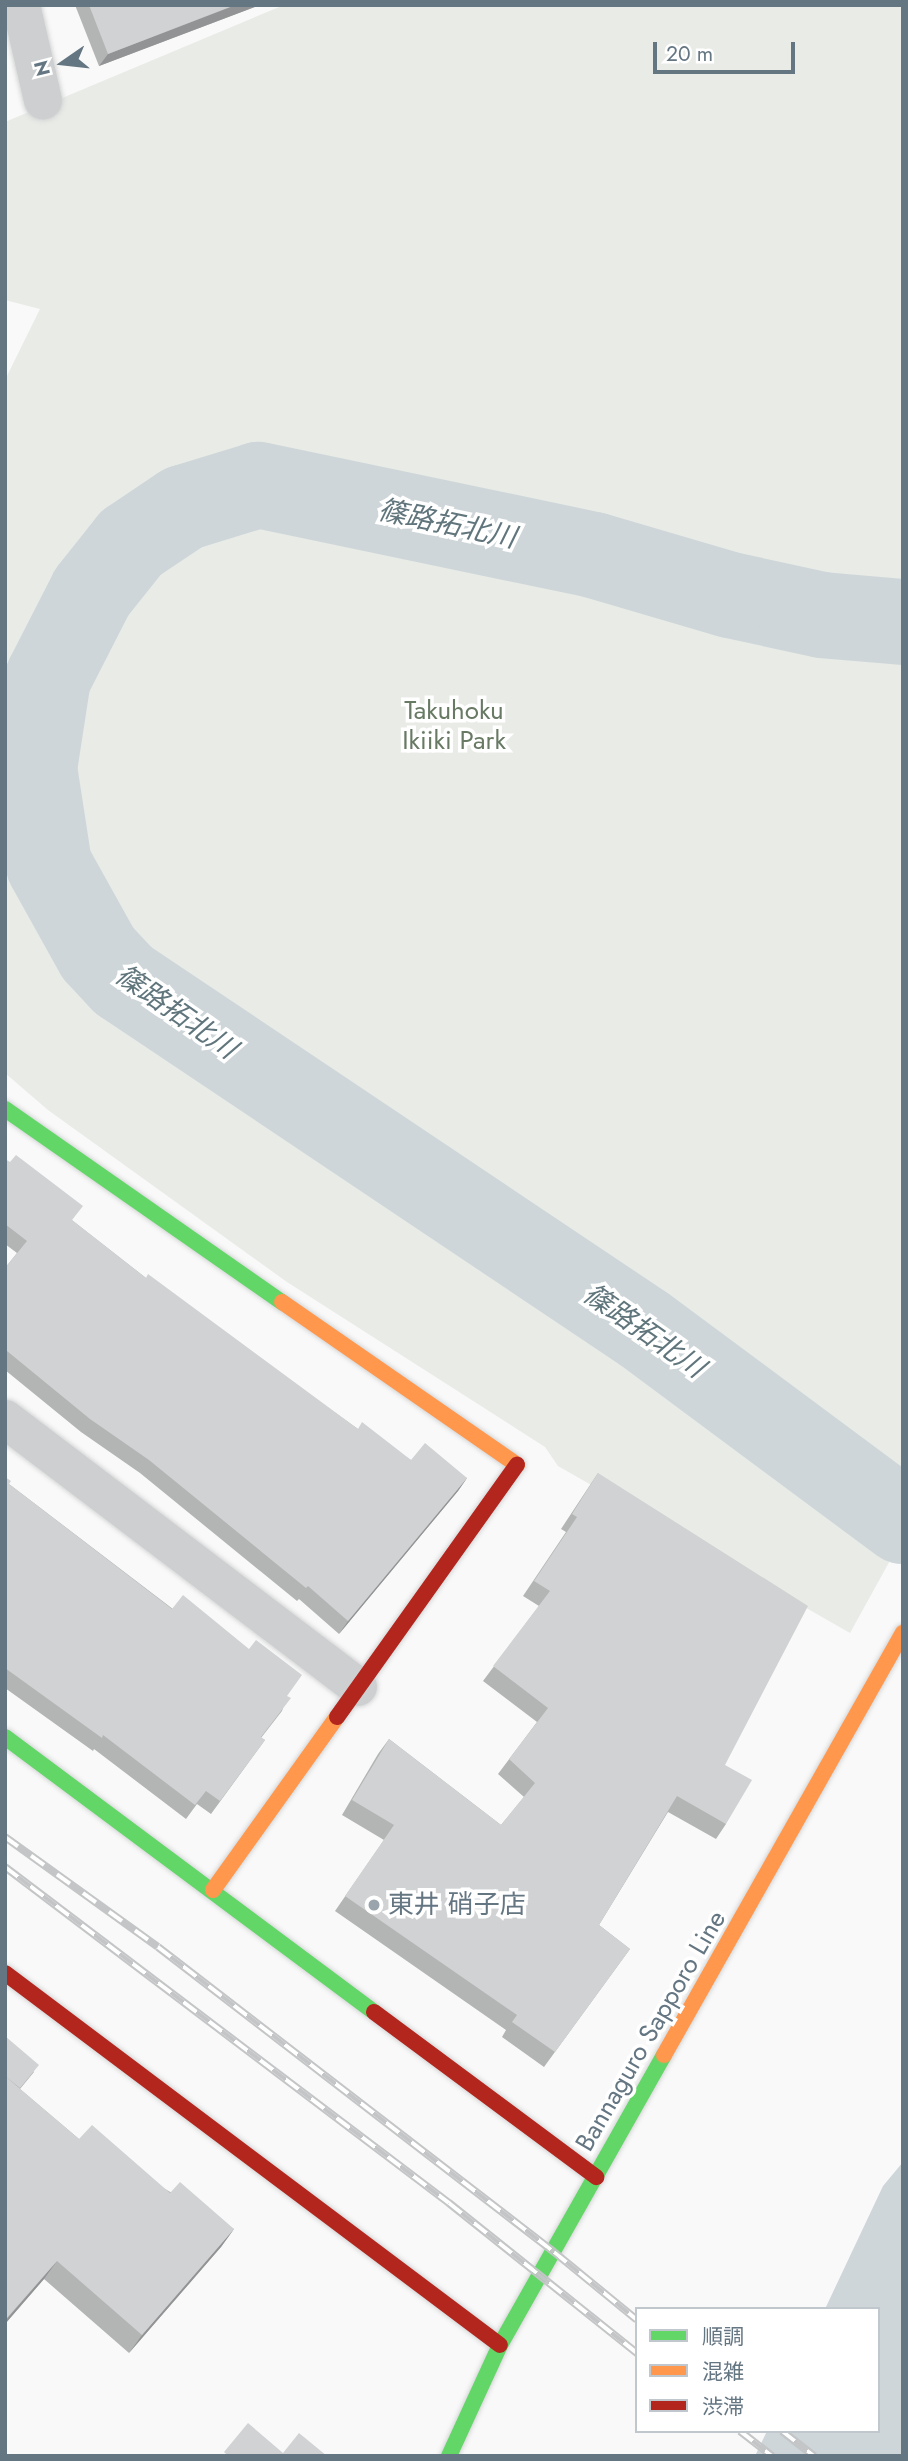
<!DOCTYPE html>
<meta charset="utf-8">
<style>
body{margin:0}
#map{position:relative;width:908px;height:2461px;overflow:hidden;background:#f9f9f9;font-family:Jost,"Noto Sans JP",sans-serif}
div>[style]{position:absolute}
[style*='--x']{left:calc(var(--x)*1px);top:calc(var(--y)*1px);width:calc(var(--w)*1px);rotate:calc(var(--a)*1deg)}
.green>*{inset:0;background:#e8ebe6}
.water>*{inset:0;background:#ced6d9}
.river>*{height:86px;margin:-43px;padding:0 43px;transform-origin:43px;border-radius:43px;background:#ced6d9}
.roads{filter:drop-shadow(0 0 2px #d5d6d7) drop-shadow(0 0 2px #d5d6d7)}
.street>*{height:38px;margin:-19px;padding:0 19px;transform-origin:19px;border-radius:19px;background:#cecfd0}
.fast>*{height:16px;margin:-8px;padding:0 8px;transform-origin:8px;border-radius:8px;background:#63d668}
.slow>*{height:16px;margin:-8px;padding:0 8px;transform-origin:8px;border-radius:8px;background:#ff974d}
.jam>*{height:16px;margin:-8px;padding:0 8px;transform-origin:8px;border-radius:8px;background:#b3261e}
.rail>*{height:8px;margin-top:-4px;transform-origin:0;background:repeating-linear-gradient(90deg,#fff 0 16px,#c3c5c6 0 32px);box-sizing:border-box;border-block:2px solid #c3c5c6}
.wall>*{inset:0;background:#b3b5b5}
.shaded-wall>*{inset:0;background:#929394}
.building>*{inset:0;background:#d0d2d3}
.dots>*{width:19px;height:19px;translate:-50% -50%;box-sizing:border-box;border:4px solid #fff;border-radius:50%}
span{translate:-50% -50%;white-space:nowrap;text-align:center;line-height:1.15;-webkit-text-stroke:7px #fff;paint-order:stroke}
.park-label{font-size:26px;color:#687a64}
.poi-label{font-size:26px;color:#657683}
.left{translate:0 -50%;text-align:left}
.street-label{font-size:26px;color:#657683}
.water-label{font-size:28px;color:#60757c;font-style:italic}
.frame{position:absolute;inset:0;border:7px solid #657683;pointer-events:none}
.legend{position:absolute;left:635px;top:2307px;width:245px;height:126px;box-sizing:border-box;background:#fff;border:2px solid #c1c8cd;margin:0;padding:9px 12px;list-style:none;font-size:21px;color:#657683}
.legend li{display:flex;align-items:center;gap:14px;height:35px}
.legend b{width:35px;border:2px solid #c1c8cd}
.north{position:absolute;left:28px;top:28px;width:70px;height:70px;-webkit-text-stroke:5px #fff;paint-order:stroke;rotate:256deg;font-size:19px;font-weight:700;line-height:28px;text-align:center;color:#657683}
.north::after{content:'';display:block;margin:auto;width:24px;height:32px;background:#657683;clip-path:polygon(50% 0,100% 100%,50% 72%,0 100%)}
.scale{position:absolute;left:653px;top:42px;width:142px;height:32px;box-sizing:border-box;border:4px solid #657683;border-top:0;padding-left:9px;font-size:21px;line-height:24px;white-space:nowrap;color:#657683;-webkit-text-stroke:5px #fff;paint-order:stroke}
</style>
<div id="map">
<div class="green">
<div style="clip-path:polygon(284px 5px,903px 5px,903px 1537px,850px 1633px,558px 1466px,545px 1447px,287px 1282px,48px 1110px,5px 1073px,5px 380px,40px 309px,5px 300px,5px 122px)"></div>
</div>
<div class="water">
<div style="clip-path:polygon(903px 2162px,903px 2456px,755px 2456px,767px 2431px,878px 2431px,878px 2309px,825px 2309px,883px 2186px)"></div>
</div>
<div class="river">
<div style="--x:903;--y:622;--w:81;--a:-175.1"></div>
<div style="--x:822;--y:615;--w:94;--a:-167.7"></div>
<div style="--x:730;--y:595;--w:142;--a:-163.6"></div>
<div style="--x:594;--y:555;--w:343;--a:-168.2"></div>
<div style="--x:258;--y:485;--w:78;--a:163"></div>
<div style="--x:183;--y:508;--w:63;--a:146.1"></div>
<div style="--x:131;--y:543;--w:63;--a:128.5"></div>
<div style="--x:92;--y:592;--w:97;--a:117.1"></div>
<div style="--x:48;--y:678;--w:91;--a:98.8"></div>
<div style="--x:34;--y:768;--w:98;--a:81.2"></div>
<div style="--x:49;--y:865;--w:101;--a:60.9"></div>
<div style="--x:98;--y:953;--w:37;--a:47"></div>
<div style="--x:123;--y:980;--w:627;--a:33.82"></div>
<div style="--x:644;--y:1329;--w:322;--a:36.6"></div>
</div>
<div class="roads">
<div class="street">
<div style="--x:21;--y:5;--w:98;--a:77"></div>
<div style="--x:5;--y:1419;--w:443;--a:37.2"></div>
</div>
<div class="fast">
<div style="--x:5;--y:1109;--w:338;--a:34.9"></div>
<div style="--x:5;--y:1737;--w:460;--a:36.7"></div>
<div style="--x:449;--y:2456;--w:122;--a:-65.3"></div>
<div style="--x:500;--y:2345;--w:333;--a:-60.5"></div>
</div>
<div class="slow">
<div style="--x:282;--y:1302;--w:286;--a:34.7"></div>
<div style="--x:213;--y:1890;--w:213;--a:-54.4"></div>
<div style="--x:664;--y:2055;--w:485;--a:-60.5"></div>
</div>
<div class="jam">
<div style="--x:337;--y:1717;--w:310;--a:-54.5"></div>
<div style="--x:5;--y:1973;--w:619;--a:36.93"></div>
<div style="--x:374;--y:2012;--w:277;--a:36.6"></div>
</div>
</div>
<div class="rail">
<div style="--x:5;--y:1837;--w:188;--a:35.7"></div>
<div style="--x:158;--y:1947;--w:500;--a:37.6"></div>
<div style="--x:554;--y:2252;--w:107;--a:39.3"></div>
<div style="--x:5;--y:1867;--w:557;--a:37.12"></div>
<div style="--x:449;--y:2203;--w:241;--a:38.6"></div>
<div style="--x:740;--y:2431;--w:41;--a:38"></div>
<div style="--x:782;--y:2431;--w:41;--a:38"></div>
</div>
<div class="wall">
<div style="clip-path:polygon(75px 5px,260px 5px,99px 66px)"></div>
<div style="clip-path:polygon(5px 1159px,73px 1221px,146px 1278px,358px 1429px,411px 1460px,467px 1478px,458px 1491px,339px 1634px,299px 1599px,297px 1601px,140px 1473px,81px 1432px,5px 1370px,5px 1268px,17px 1253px,5px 1244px)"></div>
<div style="clip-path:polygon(598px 1473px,725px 1765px,726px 1824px,716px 1839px,668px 1812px,599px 1925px,630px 1949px,544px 2067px,502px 2037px,506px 2030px,335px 1911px,384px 1840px,342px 1815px,378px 1754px,389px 1739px,501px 1825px,524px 1797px,498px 1774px,537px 1722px,483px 1681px,539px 1606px,523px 1596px,566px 1532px,561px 1529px)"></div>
<div style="clip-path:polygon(5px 1477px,9px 1484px,287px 1696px,282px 1711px,261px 1738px,265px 1740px,211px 1814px,197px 1804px,186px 1819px,94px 1749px,93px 1751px,5px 1688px)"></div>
<div style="clip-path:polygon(5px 2036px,34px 2072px,20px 2089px,79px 2139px,234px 2229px,221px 2247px,129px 2353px,44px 2279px,5px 2324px)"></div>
</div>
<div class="shaded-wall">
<div style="clip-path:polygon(236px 5px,260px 5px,99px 66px,108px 54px)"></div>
<div style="clip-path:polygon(467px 1478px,458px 1491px,339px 1634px,348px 1621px)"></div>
<div style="clip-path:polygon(234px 2229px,221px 2247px,129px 2353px,142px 2335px)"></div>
<div style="clip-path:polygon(57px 2261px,44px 2279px,5px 2324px,5px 2321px)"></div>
</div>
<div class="building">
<div style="clip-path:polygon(89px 5px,235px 5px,108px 54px)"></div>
<div style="clip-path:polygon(16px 1155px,83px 1206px,72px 1220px,146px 1278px,148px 1274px,358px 1429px,362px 1422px,411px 1460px,425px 1443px,467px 1478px,348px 1621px,308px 1586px,306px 1588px,149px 1460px,90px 1419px,7px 1351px,5px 1353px,5px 1268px,27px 1241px,5px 1224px,5px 1159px,10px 1162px)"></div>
<div style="clip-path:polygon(598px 1473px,808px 1606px,725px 1765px,752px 1780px,726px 1824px,677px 1796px,599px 1925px,630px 1949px,555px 2052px,512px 2022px,517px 2015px,345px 1896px,394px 1825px,352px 1800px,389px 1739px,501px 1825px,535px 1783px,509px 1759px,548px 1708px,493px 1666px,550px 1591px,534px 1581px,577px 1517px,572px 1514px)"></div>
<div style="clip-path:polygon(5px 1477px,11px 1481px,9px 1484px,172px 1609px,183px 1595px,249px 1649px,256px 1640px,302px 1675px,287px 1696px,291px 1698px,261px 1737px,265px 1740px,220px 1801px,206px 1791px,195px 1805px,103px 1735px,102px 1738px,5px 1668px)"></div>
<div style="clip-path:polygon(5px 2036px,39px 2065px,20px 2088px,5px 2076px)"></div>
<div style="clip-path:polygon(5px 2076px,79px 2139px,92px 2125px,170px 2193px,180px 2182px,234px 2229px,142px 2335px,57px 2261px,6px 2319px,5px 2319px)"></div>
<div style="clip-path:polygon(248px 2423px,283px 2453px,299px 2433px,327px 2456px,228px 2456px,224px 2452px)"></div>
</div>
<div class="dots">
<div style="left:374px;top:1905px;background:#99a4ac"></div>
</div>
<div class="park-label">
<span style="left:454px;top:726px">Takuhoku<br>Ikiiki Park</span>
</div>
<div class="poi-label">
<span class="left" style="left:388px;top:1905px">東井 硝子店</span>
</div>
<div class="street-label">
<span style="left:651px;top:2031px;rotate:-60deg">Bannaguro Sapporo Line</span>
</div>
<div class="water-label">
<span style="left:447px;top:524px;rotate:12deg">篠路拓北川</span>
<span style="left:176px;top:1012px;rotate:35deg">篠路拓北川</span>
<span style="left:644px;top:1331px;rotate:35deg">篠路拓北川</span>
</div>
<div class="frame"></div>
<ul class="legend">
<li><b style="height:9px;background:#63d668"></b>順調</li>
<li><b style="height:9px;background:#ff974d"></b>混雑</li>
<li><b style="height:9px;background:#b3261e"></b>渋滞</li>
</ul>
<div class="north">N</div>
<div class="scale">20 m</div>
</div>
